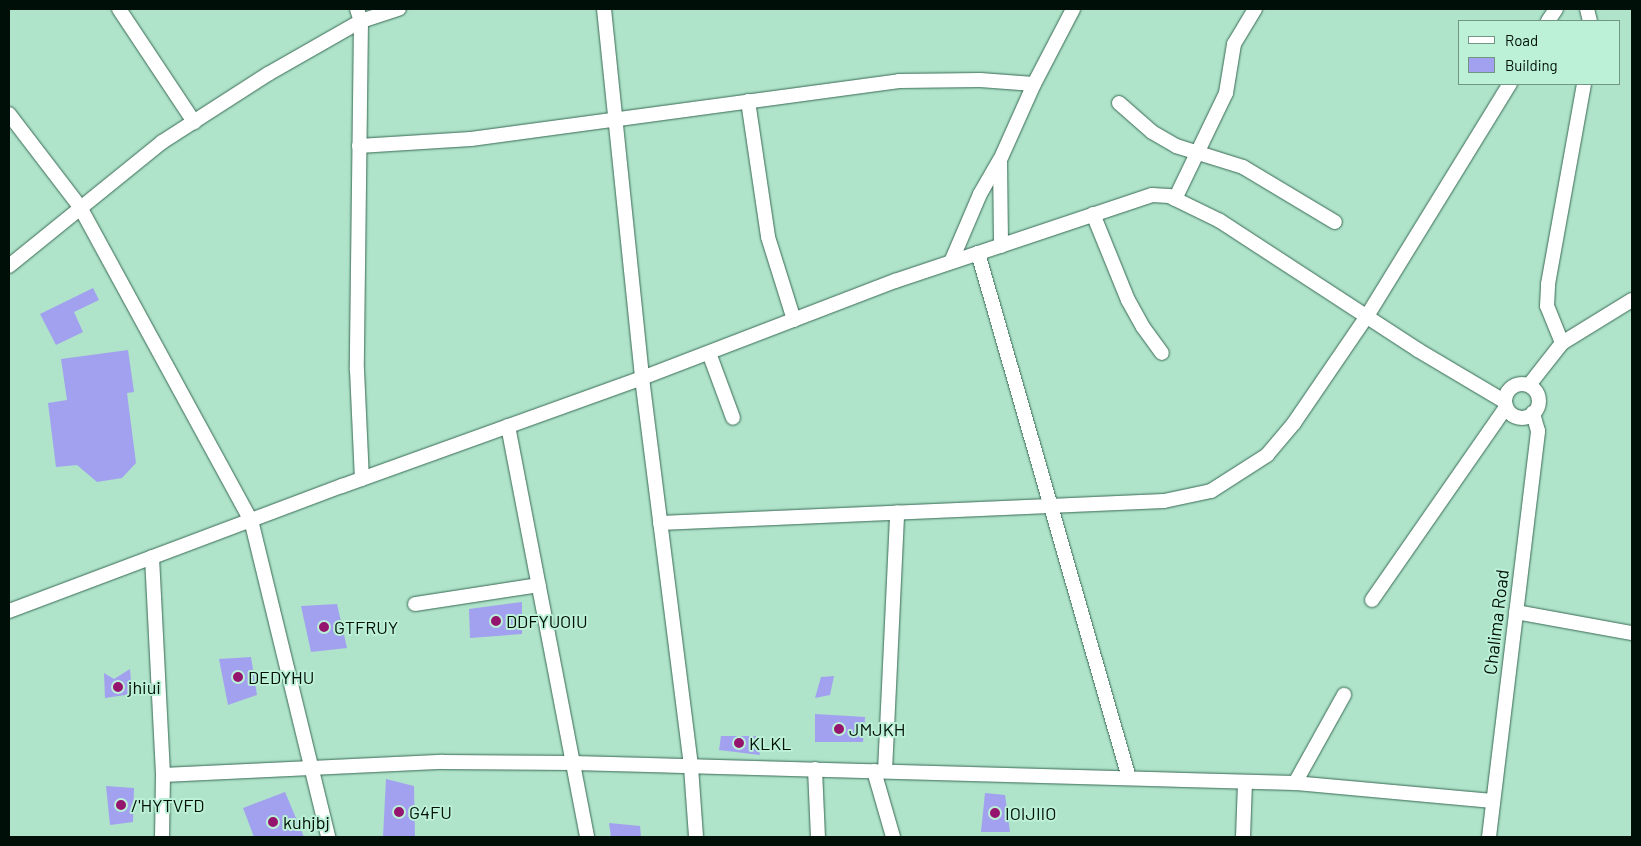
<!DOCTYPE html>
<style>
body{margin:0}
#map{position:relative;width:1641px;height:846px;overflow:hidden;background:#afe3ca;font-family:Barlow,sans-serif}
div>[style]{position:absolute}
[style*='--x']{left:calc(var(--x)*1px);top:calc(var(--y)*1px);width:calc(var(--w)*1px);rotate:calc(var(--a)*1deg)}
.building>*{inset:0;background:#a2a1ef}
.roads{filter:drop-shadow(0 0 1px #3a6a55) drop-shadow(0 0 1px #3a6a55)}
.minor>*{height:14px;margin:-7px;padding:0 7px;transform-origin:7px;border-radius:7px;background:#fff}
.minor>.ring{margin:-7px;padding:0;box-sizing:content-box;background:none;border:14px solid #fff;border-radius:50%}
.dots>*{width:14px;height:14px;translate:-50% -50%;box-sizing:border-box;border:2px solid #bcf0d7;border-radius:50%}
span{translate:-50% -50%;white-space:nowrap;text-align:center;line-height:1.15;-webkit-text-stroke:4px #bcf0d7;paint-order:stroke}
.poi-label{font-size:18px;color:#001008}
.left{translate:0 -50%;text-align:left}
.street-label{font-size:18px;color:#001008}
.frame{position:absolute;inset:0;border:10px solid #001008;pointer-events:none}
.legend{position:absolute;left:1458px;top:20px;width:162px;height:65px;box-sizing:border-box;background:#bcf0d7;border:1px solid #719684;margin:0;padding:6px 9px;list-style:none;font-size:15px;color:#001008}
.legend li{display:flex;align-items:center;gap:10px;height:25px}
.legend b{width:25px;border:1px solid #719684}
</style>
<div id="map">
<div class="building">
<div style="clip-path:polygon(93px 288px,99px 300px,74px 312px,83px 332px,56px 345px,40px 314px)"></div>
<div style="clip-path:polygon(128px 350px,134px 392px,127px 393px,136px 463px,122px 478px,97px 482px,77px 465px,56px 467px,48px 403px,67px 400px,61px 359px)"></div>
<div style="clip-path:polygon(522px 602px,522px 634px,470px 638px,469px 609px)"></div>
<div style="clip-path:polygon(337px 604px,347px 648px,311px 652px,301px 606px)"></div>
<div style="clip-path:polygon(251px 657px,257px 695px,228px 705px,219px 659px)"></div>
<div style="clip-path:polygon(130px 669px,132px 694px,105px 698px,104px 673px,114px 679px)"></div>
<div style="clip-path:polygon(834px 676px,830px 695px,815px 698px,821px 677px)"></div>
<div style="clip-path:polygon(815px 714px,865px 717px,863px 742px,815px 742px)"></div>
<div style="clip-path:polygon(721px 736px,756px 736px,760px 755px,719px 750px)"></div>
<div style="clip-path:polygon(386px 779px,414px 786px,415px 837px,383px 837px)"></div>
<div style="clip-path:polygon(106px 786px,134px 788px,133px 822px,110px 825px)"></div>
<div style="clip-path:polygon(285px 792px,304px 837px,254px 837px,243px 808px)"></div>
<div style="clip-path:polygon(985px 793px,1005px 795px,1010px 832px,981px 832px)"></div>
<div style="clip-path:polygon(609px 823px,640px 826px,641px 837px,611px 837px)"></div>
</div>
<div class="roads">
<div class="minor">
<div style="--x:119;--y:9;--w:136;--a:56.4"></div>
<div style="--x:357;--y:9;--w:13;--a:72"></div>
<div style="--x:361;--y:21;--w:349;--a:90.7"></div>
<div style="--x:357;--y:370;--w:109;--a:87.4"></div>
<div style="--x:604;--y:9;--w:371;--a:84.1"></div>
<div style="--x:642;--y:378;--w:392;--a:82.8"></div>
<div style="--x:691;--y:767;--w:70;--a:85.9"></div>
<div style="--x:1587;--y:9;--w:12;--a:76"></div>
<div style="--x:1548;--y:21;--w:14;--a:-56"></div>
<div style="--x:748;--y:101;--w:137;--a:81.6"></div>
<div style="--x:768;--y:237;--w:87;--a:72.6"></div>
<div style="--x:1119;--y:103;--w:44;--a:41.3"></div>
<div style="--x:1152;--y:132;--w:28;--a:30"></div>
<div style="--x:1176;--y:146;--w:70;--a:17.4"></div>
<div style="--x:1243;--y:167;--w:107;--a:30.9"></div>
<div style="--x:9;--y:114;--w:117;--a:52.6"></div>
<div style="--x:80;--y:207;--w:357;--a:61.4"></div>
<div style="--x:251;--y:520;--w:326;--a:76.3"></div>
<div style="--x:359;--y:146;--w:112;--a:-3.6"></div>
<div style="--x:471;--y:139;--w:432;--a:-7.7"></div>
<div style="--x:899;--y:81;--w:81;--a:-0.7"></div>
<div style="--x:980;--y:80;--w:54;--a:4.2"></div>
<div style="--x:1000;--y:160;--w:86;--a:89.3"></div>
<div style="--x:1175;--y:199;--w:118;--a:-64.3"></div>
<div style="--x:1226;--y:93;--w:50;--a:-80.7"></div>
<div style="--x:1234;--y:44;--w:41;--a:-59"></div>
<div style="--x:1093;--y:214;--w:93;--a:67.9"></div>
<div style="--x:1128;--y:300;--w:31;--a:61"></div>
<div style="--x:1143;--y:327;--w:32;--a:54"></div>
<div style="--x:978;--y:253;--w:546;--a:73.95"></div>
<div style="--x:951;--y:262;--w:74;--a:-66.9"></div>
<div style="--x:980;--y:194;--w:39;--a:-60"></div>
<div style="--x:1000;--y:160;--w:83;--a:-65.9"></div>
<div style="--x:1034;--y:84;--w:85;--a:-62.5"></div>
<div style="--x:9;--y:266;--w:197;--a:-39"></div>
<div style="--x:162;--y:142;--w:126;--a:-32.7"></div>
<div style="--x:268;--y:74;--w:107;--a:-29.7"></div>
<div style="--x:361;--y:21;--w:40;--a:-18"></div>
<div style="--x:1562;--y:343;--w:40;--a:-112"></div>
<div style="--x:1547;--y:306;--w:22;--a:-87"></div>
<div style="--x:1548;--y:284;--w:203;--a:-79.8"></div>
<div style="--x:709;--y:353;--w:69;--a:69.7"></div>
<div class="ring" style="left:1505px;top:384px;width:20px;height:20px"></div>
<div style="--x:1529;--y:385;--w:53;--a:-51.8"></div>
<div style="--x:1562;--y:343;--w:82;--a:-31.6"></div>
<div style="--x:508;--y:426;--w:419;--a:79.1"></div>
<div style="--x:660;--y:523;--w:504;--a:-2.5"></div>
<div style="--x:1164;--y:501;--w:48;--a:-12"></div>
<div style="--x:1211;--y:491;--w:67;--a:-32.7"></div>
<div style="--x:1267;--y:455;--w:42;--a:-49.8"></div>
<div style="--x:1294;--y:423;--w:130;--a:-55.7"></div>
<div style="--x:1367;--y:316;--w:273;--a:-58.4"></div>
<div style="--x:152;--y:557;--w:218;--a:87.1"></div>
<div style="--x:163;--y:775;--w:62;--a:90.9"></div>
<div style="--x:1372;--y:600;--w:235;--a:-55.2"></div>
<div style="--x:415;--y:604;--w:125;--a:-8.7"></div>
<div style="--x:9;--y:611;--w:356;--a:-20.6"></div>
<div style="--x:342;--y:486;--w:319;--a:-19.8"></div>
<div style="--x:642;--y:378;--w:271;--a:-21"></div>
<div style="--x:895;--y:281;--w:271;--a:-18.5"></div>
<div style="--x:1152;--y:195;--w:17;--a:3"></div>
<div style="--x:1169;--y:196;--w:57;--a:26.1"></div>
<div style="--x:1220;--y:221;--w:236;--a:33.1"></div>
<div style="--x:1418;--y:350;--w:100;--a:30.7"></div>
<div style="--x:1516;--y:612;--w:118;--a:10.3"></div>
<div style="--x:815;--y:769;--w:68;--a:87.5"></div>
<div style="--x:874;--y:771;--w:69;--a:73.9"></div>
<div style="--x:885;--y:771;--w:259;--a:-87.3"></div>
<div style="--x:163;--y:775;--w:280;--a:-2.7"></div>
<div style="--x:443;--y:762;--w:130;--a:0.4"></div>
<div style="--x:573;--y:763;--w:722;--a:1.59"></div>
<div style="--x:1295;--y:783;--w:197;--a:5.2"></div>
<div style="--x:1295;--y:783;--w:101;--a:-60.9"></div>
<div style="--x:1243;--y:837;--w:55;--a:-87.9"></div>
<div style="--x:1489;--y:837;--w:409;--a:-83.1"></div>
<div style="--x:1538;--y:431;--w:19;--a:-106"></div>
</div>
</div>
<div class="dots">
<div style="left:496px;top:621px;background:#94146e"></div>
<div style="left:324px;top:627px;background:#94146e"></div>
<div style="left:238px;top:677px;background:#94146e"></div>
<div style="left:118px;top:687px;background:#94146e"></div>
<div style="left:839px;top:729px;background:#94146e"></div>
<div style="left:739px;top:743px;background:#94146e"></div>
<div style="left:121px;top:805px;background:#94146e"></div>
<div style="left:399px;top:812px;background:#94146e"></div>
<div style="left:995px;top:813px;background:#94146e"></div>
<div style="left:273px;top:822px;background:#94146e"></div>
</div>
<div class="poi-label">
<span class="left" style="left:506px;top:621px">DDFYUOIU</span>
<span class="left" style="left:334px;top:627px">GTFRUY</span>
<span class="left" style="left:248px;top:677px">DEDYHU</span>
<span class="left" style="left:128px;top:687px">jhiui</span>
<span class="left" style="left:849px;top:729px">JMJKH</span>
<span class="left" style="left:749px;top:743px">KLKL</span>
<span class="left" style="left:131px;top:805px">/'HYTVFD</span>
<span class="left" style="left:409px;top:812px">G4FU</span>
<span class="left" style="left:1005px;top:813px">IOIJIIO</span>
<span class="left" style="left:283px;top:822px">kuhjbj</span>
</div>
<div class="street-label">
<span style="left:1496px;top:622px;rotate:-83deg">Chalima Road</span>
</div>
<div class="frame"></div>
<ul class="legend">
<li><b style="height:6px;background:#fff"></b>Road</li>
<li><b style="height:14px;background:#a2a1ef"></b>Building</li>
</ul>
</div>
